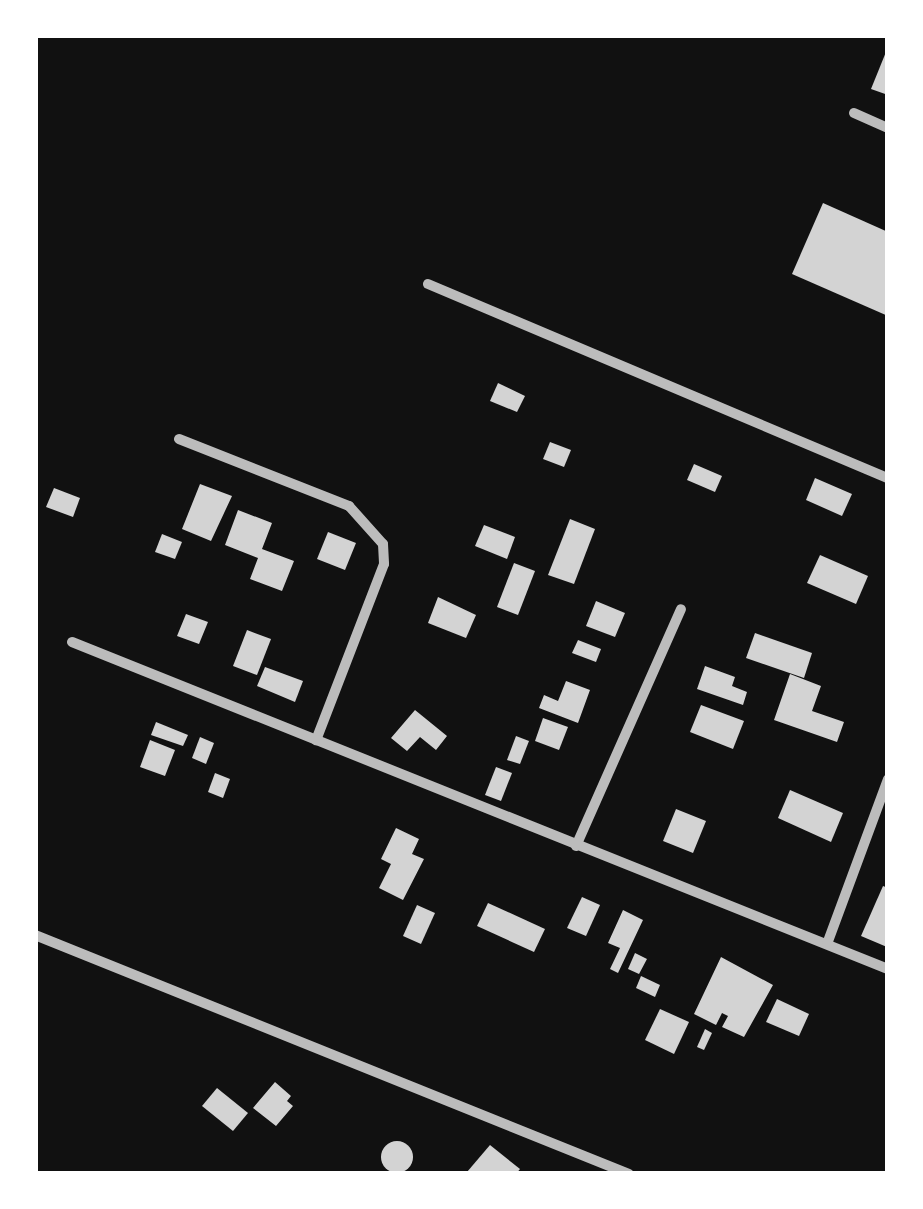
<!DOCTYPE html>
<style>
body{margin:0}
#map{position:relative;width:923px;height:1209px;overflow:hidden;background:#111;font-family:"Roboto Serif",serif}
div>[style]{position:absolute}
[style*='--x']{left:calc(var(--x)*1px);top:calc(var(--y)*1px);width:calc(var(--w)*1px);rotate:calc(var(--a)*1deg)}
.building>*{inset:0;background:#d3d3d3}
.round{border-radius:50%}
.minor>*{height:10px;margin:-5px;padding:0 5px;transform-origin:5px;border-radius:5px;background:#bcbcbc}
span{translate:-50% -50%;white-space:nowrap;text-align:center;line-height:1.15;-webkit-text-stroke:10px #fff;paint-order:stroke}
.frame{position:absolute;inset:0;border:38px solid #fff;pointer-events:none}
</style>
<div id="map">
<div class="building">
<div style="clip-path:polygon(888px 47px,888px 95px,871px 89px)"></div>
<div style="clip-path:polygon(823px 203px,888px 232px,888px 316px,792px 274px)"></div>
<div style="clip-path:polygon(498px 383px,525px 396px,517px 412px,490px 401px)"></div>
<div style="clip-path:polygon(550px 442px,571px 450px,564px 467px,543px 459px)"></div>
<div style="clip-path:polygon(694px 464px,722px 476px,715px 492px,687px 480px)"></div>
<div style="clip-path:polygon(815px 478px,852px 494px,842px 516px,806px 500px)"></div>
<div style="clip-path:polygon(200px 484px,232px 496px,211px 541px,182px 529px)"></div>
<div style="clip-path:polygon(54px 488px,80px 498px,73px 517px,46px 507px)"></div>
<div style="clip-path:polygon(238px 510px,272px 523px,262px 549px,294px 561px,282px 591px,250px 579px,258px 558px,225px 545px)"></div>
<div style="clip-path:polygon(570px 519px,595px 529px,574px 584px,548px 575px)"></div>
<div style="clip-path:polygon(484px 525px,515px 537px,507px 559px,475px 546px)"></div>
<div style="clip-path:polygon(328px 532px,356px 543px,345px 570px,317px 559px)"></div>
<div style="clip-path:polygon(162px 534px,182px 542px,175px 559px,155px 552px)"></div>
<div style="clip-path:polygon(820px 555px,868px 576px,856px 604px,807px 583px)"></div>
<div style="clip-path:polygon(514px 563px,535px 571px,518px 615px,497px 607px)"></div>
<div style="clip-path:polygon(438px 597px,476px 615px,466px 638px,428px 623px)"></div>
<div style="clip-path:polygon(596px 601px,625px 613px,615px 637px,586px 626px)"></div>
<div style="clip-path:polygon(186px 614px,208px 622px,199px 644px,177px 636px)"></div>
<div style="clip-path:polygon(247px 630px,271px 639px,257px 675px,233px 666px)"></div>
<div style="clip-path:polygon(755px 633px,812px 653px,804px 678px,746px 658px)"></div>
<div style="clip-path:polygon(578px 640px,601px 649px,596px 662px,572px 653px)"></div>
<div style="clip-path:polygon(705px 666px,735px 677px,732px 686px,747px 692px,743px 705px,697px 689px)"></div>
<div style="clip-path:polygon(265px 667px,303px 681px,295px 702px,257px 686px)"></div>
<div style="clip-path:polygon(790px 674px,821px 686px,812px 711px,844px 722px,837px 742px,774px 720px)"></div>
<div style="clip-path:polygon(566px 681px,590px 690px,578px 723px,539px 708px,544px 695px,558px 701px)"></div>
<div style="clip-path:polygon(701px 705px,744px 721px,733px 749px,690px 732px)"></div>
<div style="clip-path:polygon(415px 710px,447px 736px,436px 750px,420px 737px,407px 751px,391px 738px)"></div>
<div style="clip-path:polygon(543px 718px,568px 727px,559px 750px,535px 741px)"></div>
<div style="clip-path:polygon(156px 722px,188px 735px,183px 746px,151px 735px)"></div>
<div style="clip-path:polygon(516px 736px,529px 741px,520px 764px,507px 760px)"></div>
<div style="clip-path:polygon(200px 737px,214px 743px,206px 764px,192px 758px)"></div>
<div style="clip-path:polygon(150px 740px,175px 750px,165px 776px,140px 767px)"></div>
<div style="clip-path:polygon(496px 767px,512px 773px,501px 801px,485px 795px)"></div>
<div style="clip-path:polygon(215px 773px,230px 779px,223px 798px,208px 792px)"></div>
<div style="clip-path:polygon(790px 790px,843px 813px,831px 842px,778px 818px)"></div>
<div style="clip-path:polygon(676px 809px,706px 821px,693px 853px,663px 841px)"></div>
<div style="clip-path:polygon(396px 828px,419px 839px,412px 854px,424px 859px,403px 900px,379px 888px,391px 864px,381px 859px)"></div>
<div style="clip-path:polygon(883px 886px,888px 888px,887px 947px,861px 936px)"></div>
<div style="clip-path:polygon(582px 897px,600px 905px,586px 936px,567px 928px)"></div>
<div style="clip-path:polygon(488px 903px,545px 929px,534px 952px,477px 926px)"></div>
<div style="clip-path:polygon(417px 905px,435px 913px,421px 944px,403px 936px)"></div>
<div style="clip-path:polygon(623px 910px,643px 920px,618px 973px,610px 969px,620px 948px,608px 943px)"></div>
<div style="clip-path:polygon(635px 953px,647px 959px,639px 974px,628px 969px)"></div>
<div style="clip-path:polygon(721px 957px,773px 985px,744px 1037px,722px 1027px,728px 1016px,722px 1013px,716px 1025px,694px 1014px)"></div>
<div style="clip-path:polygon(641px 976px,660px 985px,655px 997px,636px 988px)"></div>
<div style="clip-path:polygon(777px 999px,809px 1014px,799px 1036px,766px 1022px)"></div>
<div style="clip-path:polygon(660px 1009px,689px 1022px,674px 1054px,645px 1040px)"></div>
<div style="clip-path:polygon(705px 1029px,712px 1033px,704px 1050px,697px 1047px)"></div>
<div style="clip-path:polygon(275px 1082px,291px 1096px,287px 1101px,293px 1106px,276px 1126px,253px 1108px)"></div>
<div style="clip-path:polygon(217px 1088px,248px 1113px,233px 1131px,202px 1106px)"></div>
<div class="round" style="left:381px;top:1141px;width:32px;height:32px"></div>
<div style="clip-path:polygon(490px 1145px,520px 1169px,516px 1174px,467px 1172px)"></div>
</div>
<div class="minor">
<div style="--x:854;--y:113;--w:37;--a:24"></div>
<div style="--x:428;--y:284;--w:499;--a:22.9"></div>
<div style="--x:179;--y:439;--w:183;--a:21.5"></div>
<div style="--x:349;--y:506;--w:51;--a:48.2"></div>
<div style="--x:383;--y:544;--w:20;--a:87"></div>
<div style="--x:384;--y:564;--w:189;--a:111.1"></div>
<div style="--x:72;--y:642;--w:879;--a:21.84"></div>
<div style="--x:576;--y:846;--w:259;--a:-66.1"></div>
<div style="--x:35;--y:935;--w:640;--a:21.92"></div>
<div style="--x:827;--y:944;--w:176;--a:-69.7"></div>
</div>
<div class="frame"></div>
</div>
